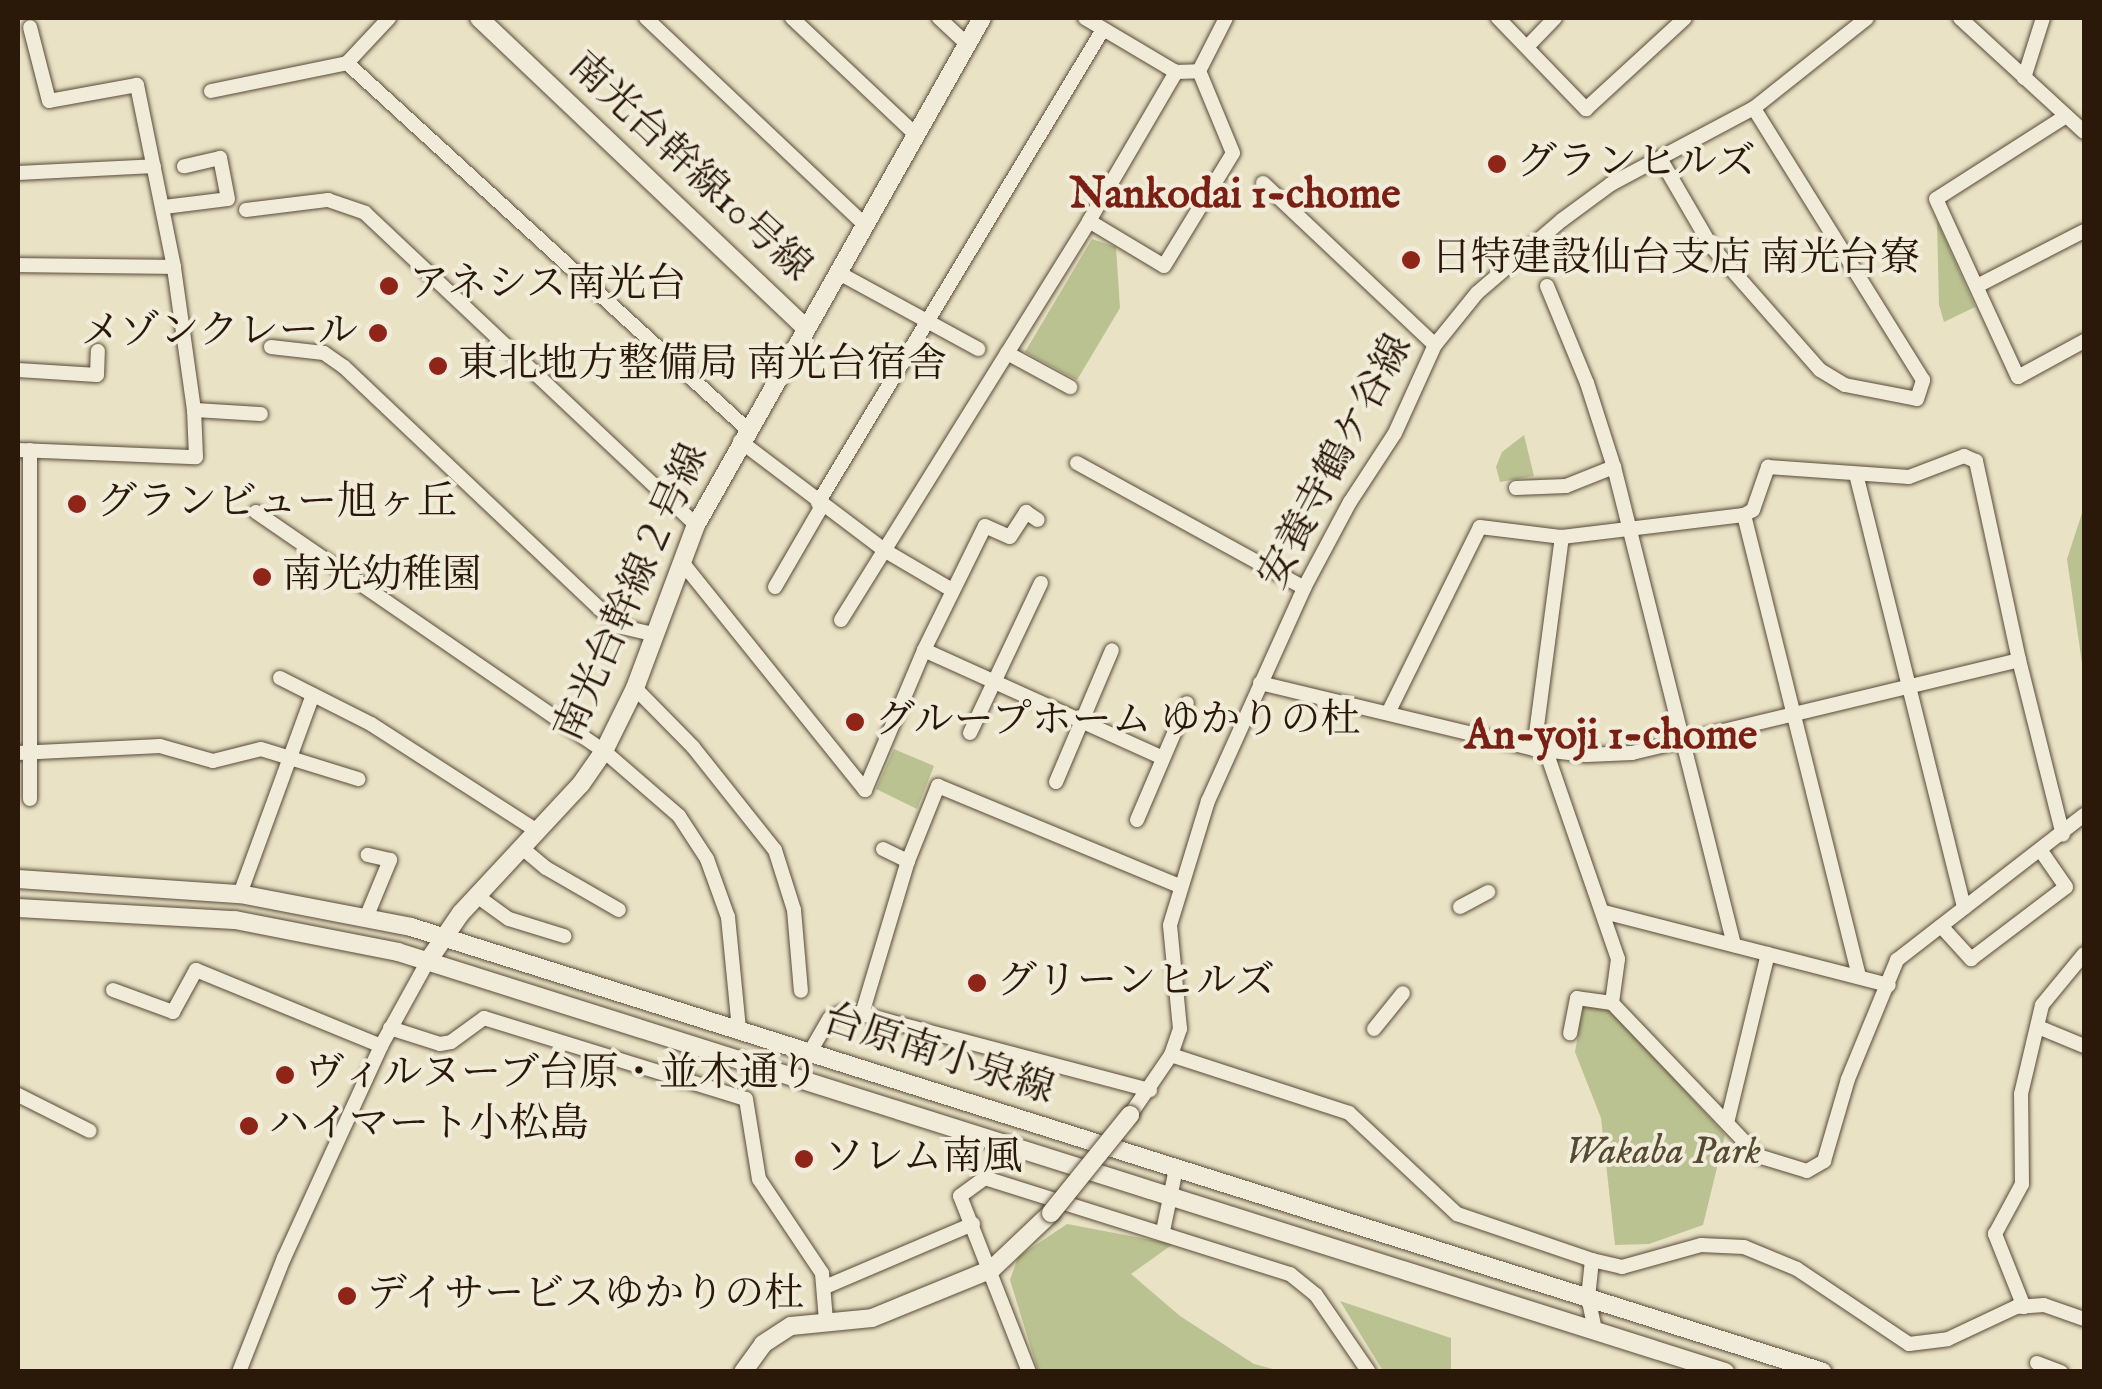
<!DOCTYPE html>
<meta charset="utf-8">
<style>
body{margin:0}
#map{position:relative;width:2102px;height:1389px;overflow:hidden;background:#e9e2c5;font-family:"IM FELL English","Noto Serif JP",serif}
div>[style]{position:absolute}
[style*='--x']{left:calc(var(--x)*1px);top:calc(var(--y)*1px);width:calc(var(--w)*1px);rotate:calc(var(--a)*1deg)}
.green>*{inset:0;background:#bbc291}
.roads{filter:drop-shadow(0 0 2px #5a4a38) drop-shadow(0 0 2px #5a4a38)}
.minor>*{height:14px;margin:-7px;padding:0 7px;transform-origin:7px;border-radius:7px;background:#f1ecd9}
.tertiary>*{height:18px;margin:-9px;padding:0 9px;transform-origin:9px;border-radius:9px;background:#f1ecd9}
.bridges{filter:drop-shadow(0 0 2px #5a4a38) drop-shadow(0 0 2px #5a4a38)}
.tertiary-bridge>*{height:18px;margin:-9px;padding:0 9px;transform-origin:9px;border-radius:9px;background:#f1ecd9}
.dots>*{width:28px;height:28px;translate:-50% -50%;box-sizing:border-box;border:5px solid #f1ecd9;border-radius:50%}
span{translate:-50% -50%;white-space:nowrap;text-align:center;line-height:1.15;-webkit-text-stroke:8px #f1ecd9;paint-order:stroke}
.poi-label{font-size:40px;color:#2a1809}
.left{translate:0 -50%;text-align:left}
.right{translate:-100% -50%;text-align:right}
.street-label{font-size:40px;color:#2a1809}
.park-label{font-size:40px;color:#564b32;font-style:italic}
.neighbourhood-label{font-size:42px;color:#7a1f14;font-weight:700}
.frame{position:absolute;inset:0;border:20px solid #2a1809;pointer-events:none}
</style>
<div id="map">
<div class="green">
<div style="clip-path:polygon(1937px 221px,1975px 307px,1944px 322px,1939px 305px)"></div>
<div style="clip-path:polygon(1092px 239px,1116px 247px,1120px 308px,1077px 380px,1025px 352px)"></div>
<div style="clip-path:polygon(1524px 435px,1534px 476px,1500px 482px,1496px 467px,1502px 452px)"></div>
<div style="clip-path:polygon(2084px 507px,2084px 677px,2067px 559px)"></div>
<div style="clip-path:polygon(894px 749px,934px 766px,917px 809px,876px 789px)"></div>
<div style="clip-path:polygon(1583px 1006px,1613px 1011px,1725px 1135px,1703px 1225px,1649px 1244px,1615px 1245px,1601px 1118px,1575px 1052px)"></div>
<div style="clip-path:polygon(1067px 1224px,1173px 1244px,1131px 1274px,1180px 1316px,1254px 1364px,1281px 1371px,1038px 1371px,1010px 1280px,1018px 1257px)"></div>
<div style="clip-path:polygon(1340px 1301px,1451px 1338px,1451px 1371px,1383px 1371px)"></div>
</div>
<div class="roads">
<div class="minor">
<div style="--x:646;--y:18;--w:299;--a:43.4"></div>
<div style="--x:792;--y:18;--w:170;--a:43.3"></div>
<div style="--x:939;--y:18;--w:38;--a:43"></div>
<div style="--x:1085;--y:18;--w:106;--a:30.7"></div>
<div style="--x:1498;--y:18;--w:127;--a:46"></div>
<div style="--x:1586;--y:109;--w:134;--a:-42.6"></div>
<div style="--x:1960;--y:18;--w:168;--a:42.6"></div>
<div style="--x:1527;--y:47;--w:40;--a:-46"></div>
<div style="--x:347;--y:63;--w:62;--a:-47"></div>
<div style="--x:2024;--y:78;--w:63;--a:-72.4"></div>
<div style="--x:211;--y:91;--w:139;--a:-11.6"></div>
<div style="--x:347;--y:63;--w:542;--a:42.46"></div>
<div style="--x:2066;--y:116;--w:154;--a:147.4"></div>
<div style="--x:1936;--y:199;--w:196;--a:65.3"></div>
<div style="--x:2018;--y:377;--w:75;--a:-28.6"></div>
<div style="--x:1661;--y:160;--w:99;--a:59.8"></div>
<div style="--x:1711;--y:246;--w:165;--a:48.7"></div>
<div style="--x:1820;--y:370;--w:29;--a:31"></div>
<div style="--x:1845;--y:385;--w:73;--a:11"></div>
<div style="--x:1917;--y:399;--w:20;--a:-72"></div>
<div style="--x:1923;--y:380;--w:320;--a:-121.9"></div>
<div style="--x:18;--y:173;--w:136;--a:-2.9"></div>
<div style="--x:1263;--y:183;--w:236;--a:43.3"></div>
<div style="--x:164;--y:207;--w:64;--a:-7.1"></div>
<div style="--x:228;--y:199;--w:42;--a:-101"></div>
<div style="--x:220;--y:158;--w:37;--a:167"></div>
<div style="--x:246;--y:210;--w:83;--a:-7"></div>
<div style="--x:328;--y:200;--w:39;--a:19"></div>
<div style="--x:365;--y:213;--w:455;--a:43.3"></div>
<div style="--x:1089;--y:221;--w:87;--a:31"></div>
<div style="--x:1164;--y:266;--w:132;--a:-58.6"></div>
<div style="--x:1233;--y:153;--w:89;--a:-112.5"></div>
<div style="--x:18;--y:265;--w:156;--a:0.7"></div>
<div style="--x:837;--y:272;--w:161;--a:28.6"></div>
<div style="--x:1547;--y:286;--w:105;--a:67.6"></div>
<div style="--x:1587;--y:383;--w:88;--a:72.2"></div>
<div style="--x:1614;--y:467;--w:493;--a:75.9"></div>
<div style="--x:1977;--y:286;--w:120;--a:-27.2"></div>
<div style="--x:271;--y:347;--w:53;--a:6.5"></div>
<div style="--x:324;--y:353;--w:24;--a:35"></div>
<div style="--x:344;--y:367;--w:377;--a:43.4"></div>
<div style="--x:618;--y:626;--w:39;--a:13"></div>
<div style="--x:1007;--y:353;--w:72;--a:28.4"></div>
<div style="--x:18;--y:370;--w:79;--a:3.6"></div>
<div style="--x:97;--y:375;--w:24;--a:-88"></div>
<div style="--x:194;--y:410;--w:67;--a:3.4"></div>
<div style="--x:740;--y:441;--w:181;--a:37.1"></div>
<div style="--x:884;--y:550;--w:79;--a:30.5"></div>
<div style="--x:18;--y:450;--w:178;--a:2.3"></div>
<div style="--x:196;--y:457;--w:47;--a:-92.4"></div>
<div style="--x:194;--y:410;--w:144;--a:-98"></div>
<div style="--x:174;--y:267;--w:186;--a:-101.5"></div>
<div style="--x:137;--y:85;--w:89;--a:169.7"></div>
<div style="--x:49;--y:101;--w:76;--a:-104.4"></div>
<div style="--x:30;--y:450;--w:349;--a:90"></div>
<div style="--x:1077;--y:463;--w:259;--a:28.8"></div>
<div style="--x:1856;--y:474;--w:447;--a:76"></div>
<div style="--x:1516;--y:488;--w:50;--a:-2.3"></div>
<div style="--x:1566;--y:486;--w:52;--a:-21.6"></div>
<div style="--x:818;--y:503;--w:551;--a:-58.96"></div>
<div style="--x:256;--y:512;--w:422;--a:34.5"></div>
<div style="--x:604;--y:751;--w:99;--a:40.9"></div>
<div style="--x:679;--y:816;--w:51;--a:56.9"></div>
<div style="--x:707;--y:859;--w:62;--a:70.1"></div>
<div style="--x:728;--y:917;--w:114;--a:84.4"></div>
<div style="--x:1744;--y:515;--w:10;--a:-29"></div>
<div style="--x:1753;--y:510;--w:46;--a:-70.8"></div>
<div style="--x:1768;--y:467;--w:141;--a:4.1"></div>
<div style="--x:1909;--y:477;--w:59;--a:-20.9"></div>
<div style="--x:1964;--y:456;--w:13;--a:23"></div>
<div style="--x:1976;--y:461;--w:204;--a:77.8"></div>
<div style="--x:2019;--y:660;--w:180;--a:75.9"></div>
<div style="--x:681;--y:561;--w:294;--a:51.2"></div>
<div style="--x:865;--y:790;--w:152;--a:-67.1"></div>
<div style="--x:924;--y:650;--w:138;--a:-63.8"></div>
<div style="--x:985;--y:526;--w:27;--a:24"></div>
<div style="--x:1010;--y:537;--w:30;--a:-57"></div>
<div style="--x:1026;--y:512;--w:14;--a:34"></div>
<div style="--x:775;--y:587;--w:94;--a:-59.9"></div>
<div style="--x:841;--y:620;--w:470;--a:-58.1"></div>
<div style="--x:1089;--y:221;--w:173;--a:-59.7"></div>
<div style="--x:1176;--y:72;--w:23;--a:-2"></div>
<div style="--x:1199;--y:71;--w:59;--a:-63"></div>
<div style="--x:924;--y:650;--w:262;--a:24.3"></div>
<div style="--x:280;--y:678;--w:102;--a:26.8"></div>
<div style="--x:371;--y:724;--w:197;--a:32.8"></div>
<div style="--x:1260;--y:683;--w:282;--a:13.5"></div>
<div style="--x:1534;--y:749;--w:53;--a:6.5"></div>
<div style="--x:1587;--y:755;--w:45;--a:-2.5"></div>
<div style="--x:1632;--y:753;--w:398;--a:-13.5"></div>
<div style="--x:635;--y:688;--w:83;--a:45.5"></div>
<div style="--x:693;--y:747;--w:132;--a:51.5"></div>
<div style="--x:775;--y:850;--w:63;--a:72.4"></div>
<div style="--x:794;--y:910;--w:81;--a:85.1"></div>
<div style="--x:1389;--y:711;--w:205;--a:-63.7"></div>
<div style="--x:1480;--y:527;--w:83;--a:7"></div>
<div style="--x:1562;--y:537;--w:183;--a:-6.9"></div>
<div style="--x:1744;--y:515;--w:476;--a:76"></div>
<div style="--x:970;--y:733;--w:166;--a:-64.7"></div>
<div style="--x:1534;--y:749;--w:214;--a:-82.5"></div>
<div style="--x:1546;--y:751;--w:220;--a:70.9"></div>
<div style="--x:1618;--y:959;--w:44;--a:97.8"></div>
<div style="--x:1612;--y:1003;--w:35;--a:-172"></div>
<div style="--x:1577;--y:998;--w:36;--a:101"></div>
<div style="--x:18;--y:753;--w:142;--a:-2.8"></div>
<div style="--x:160;--y:746;--w:55;--a:15.8"></div>
<div style="--x:213;--y:761;--w:49;--a:-14"></div>
<div style="--x:261;--y:749;--w:102;--a:17.2"></div>
<div style="--x:1056;--y:782;--w:143;--a:-67"></div>
<div style="--x:1137;--y:820;--w:127;--a:-66.9"></div>
<div style="--x:522;--y:848;--w:31;--a:40"></div>
<div style="--x:546;--y:868;--w:84;--a:29.9"></div>
<div style="--x:883;--y:849;--w:28;--a:26"></div>
<div style="--x:240;--y:894;--w:212;--a:-69.9"></div>
<div style="--x:477;--y:896;--w:39;--a:36"></div>
<div style="--x:509;--y:919;--w:58;--a:17.2"></div>
<div style="--x:1460;--y:907;--w:32;--a:-28"></div>
<div style="--x:1604;--y:912;--w:294;--a:14.4"></div>
<div style="--x:366;--y:918;--w:63;--a:-67.5"></div>
<div style="--x:390;--y:860;--w:23;--a:-167"></div>
<div style="--x:1941;--y:926;--w:45;--a:47.7"></div>
<div style="--x:1971;--y:959;--w:119;--a:-37.2"></div>
<div style="--x:2066;--y:887;--w:44;--a:-124.8"></div>
<div style="--x:113;--y:990;--w:64;--a:20.1"></div>
<div style="--x:173;--y:1012;--w:48;--a:-61.3"></div>
<div style="--x:196;--y:970;--w:200;--a:22.3"></div>
<div style="--x:1612;--y:1003;--w:211;--a:46.3"></div>
<div style="--x:1758;--y:1156;--w:51;--a:17"></div>
<div style="--x:1807;--y:1171;--w:20;--a:-30"></div>
<div style="--x:1824;--y:1161;--w:85;--a:-73.7"></div>
<div style="--x:1848;--y:1079;--w:129;--a:-67.6"></div>
<div style="--x:1897;--y:960;--w:237;--a:-37.8"></div>
<div style="--x:862;--y:1014;--w:160;--a:-73.3"></div>
<div style="--x:908;--y:861;--w:81;--a:-68.2"></div>
<div style="--x:938;--y:786;--w:262;--a:22.5"></div>
<div style="--x:2038;--y:1027;--w:50;--a:22.4"></div>
<div style="--x:390;--y:1028;--w:52;--a:17.7"></div>
<div style="--x:440;--y:1044;--w:11;--a:-10"></div>
<div style="--x:451;--y:1042;--w:41;--a:-36"></div>
<div style="--x:484;--y:1018;--w:274;--a:17.2"></div>
<div style="--x:746;--y:1099;--w:81;--a:80.8"></div>
<div style="--x:759;--y:1179;--w:113;--a:56.2"></div>
<div style="--x:822;--y:1273;--w:48;--a:85.2"></div>
<div style="--x:1374;--y:1029;--w:46;--a:-51.1"></div>
<div style="--x:810;--y:1052;--w:39;--a:-60"></div>
<div style="--x:830;--y:1018;--w:14;--a:-25"></div>
<div style="--x:843;--y:1012;--w:19;--a:6"></div>
<div style="--x:862;--y:1014;--w:298;--a:14.8"></div>
<div style="--x:1171;--y:1055;--w:187;--a:18"></div>
<div style="--x:1349;--y:1113;--w:148;--a:43.1"></div>
<div style="--x:1457;--y:1214;--w:143;--a:18.8"></div>
<div style="--x:1592;--y:1260;--w:31;--a:13"></div>
<div style="--x:1622;--y:1267;--w:82;--a:-15.6"></div>
<div style="--x:1701;--y:1245;--w:43;--a:2.7"></div>
<div style="--x:1744;--y:1247;--w:57;--a:22.5"></div>
<div style="--x:1797;--y:1269;--w:135;--a:33.8"></div>
<div style="--x:1909;--y:1344;--w:39;--a:-7"></div>
<div style="--x:1948;--y:1339;--w:75;--a:-25.2"></div>
<div style="--x:2016;--y:1307;--w:28;--a:-4"></div>
<div style="--x:2044;--y:1305;--w:42;--a:19.3"></div>
<div style="--x:681;--y:1081;--w:36;--a:-69"></div>
<div style="--x:18;--y:1095;--w:80;--a:26.6"></div>
<div style="--x:1130;--y:1115;--w:73;--a:-55.7"></div>
<div style="--x:1171;--y:1055;--w:28;--a:-71"></div>
<div style="--x:1180;--y:1029;--w:104;--a:-95.5"></div>
<div style="--x:1170;--y:925;--w:130;--a:-73"></div>
<div style="--x:1208;--y:801;--w:234;--a:-65.7"></div>
<div style="--x:1304;--y:588;--w:98;--a:-61.9"></div>
<div style="--x:1350;--y:502;--w:82;--a:-56.9"></div>
<div style="--x:1395;--y:433;--w:97;--a:-65.6"></div>
<div style="--x:1435;--y:345;--w:67;--a:-51.1"></div>
<div style="--x:1477;--y:293;--w:112;--a:-40.7"></div>
<div style="--x:1562;--y:220;--w:61;--a:-36.3"></div>
<div style="--x:1611;--y:184;--w:162;--a:-28"></div>
<div style="--x:1754;--y:108;--w:144;--a:-38.5"></div>
<div style="--x:1727;--y:1123;--w:174;--a:-76.4"></div>
<div style="--x:1163;--y:1231;--w:63;--a:-78.2"></div>
<div style="--x:1592;--y:1260;--w:37;--a:96"></div>
<div style="--x:1588;--y:1297;--w:35;--a:78"></div>
<div style="--x:825;--y:1287;--w:161;--a:-23.1"></div>
<div style="--x:2024;--y:1307;--w:79;--a:-111.7"></div>
<div style="--x:1995;--y:1234;--w:57;--a:-61.6"></div>
<div style="--x:2022;--y:1184;--w:90;--a:-90.6"></div>
<div style="--x:2021;--y:1094;--w:91;--a:-76.7"></div>
<div style="--x:2042;--y:1005;--w:66;--a:-50.5"></div>
<div style="--x:2037;--y:1363;--w:26;--a:21"></div>
<div style="--x:239;--y:1372;--w:123;--a:-68.5"></div>
<div style="--x:284;--y:1258;--w:233;--a:-65.4"></div>
<div style="--x:381;--y:1046;--w:97;--a:-61.1"></div>
<div style="--x:1029;--y:1372;--w:189;--a:-111.4"></div>
<div style="--x:960;--y:1196;--w:31;--a:-36"></div>
<div style="--x:985;--y:1178;--w:320;--a:17.5"></div>
<div style="--x:1290;--y:1274;--w:33;--a:39"></div>
<div style="--x:1316;--y:1295;--w:93;--a:55.5"></div>
</div>
<div class="tertiary">
<div style="--x:479;--y:18;--w:451;--a:43.5"></div>
<div style="--x:18;--y:879;--w:223;--a:3.9"></div>
<div style="--x:240;--y:894;--w:174;--a:10.9"></div>
<div style="--x:411;--y:927;--w:1480;--a:17.49"></div>
<div style="--x:18;--y:908;--w:217;--a:3.2"></div>
<div style="--x:235;--y:920;--w:166;--a:11.1"></div>
<div style="--x:398;--y:952;--w:1392;--a:17.56"></div>
<div style="--x:428;--y:961;--w:58;--a:-55.5"></div>
<div style="--x:461;--y:913;--w:176;--a:-47.1"></div>
<div style="--x:581;--y:784;--w:40;--a:-55.1"></div>
<div style="--x:604;--y:751;--w:70;--a:-63.8"></div>
<div style="--x:635;--y:688;--w:174;--a:-69.5"></div>
<div style="--x:696;--y:525;--w:582;--a:-60.57"></div>
<div style="--x:743;--y:1372;--w:34;--a:-54"></div>
<div style="--x:763;--y:1344;--w:33;--a:-33"></div>
<div style="--x:791;--y:1326;--w:81;--a:-5.6"></div>
<div style="--x:872;--y:1318;--w:130;--a:-22.2"></div>
<div style="--x:992;--y:1269;--w:81;--a:-43.5"></div>
</div>
</div>
<div class="bridges">
<div class="tertiary-bridge">
<div style="--x:1051;--y:1213;--w:126;--a:-51.1"></div>
</div>
</div>
<div class="dots">
<div style="left:1497px;top:164px;background:#8f2418"></div>
<div style="left:1411px;top:260px;background:#8f2418"></div>
<div style="left:389px;top:286px;background:#8f2418"></div>
<div style="left:378px;top:333px;background:#8f2418"></div>
<div style="left:438px;top:366px;background:#8f2418"></div>
<div style="left:77px;top:504px;background:#8f2418"></div>
<div style="left:262px;top:577px;background:#8f2418"></div>
<div style="left:855px;top:722px;background:#8f2418"></div>
<div style="left:977px;top:983px;background:#8f2418"></div>
<div style="left:285px;top:1075px;background:#8f2418"></div>
<div style="left:249px;top:1126px;background:#8f2418"></div>
<div style="left:804px;top:1159px;background:#8f2418"></div>
<div style="left:347px;top:1296px;background:#8f2418"></div>
</div>
<div class="poi-label">
<span class="left" style="left:1517px;top:164px">グランヒルズ</span>
<span class="left" style="left:1431px;top:260px">日特建設仙台支店 南光台寮</span>
<span class="left" style="left:409px;top:286px">アネシス南光台</span>
<span class="right" style="left:358px;top:333px">メゾンクレール</span>
<span class="left" style="left:458px;top:366px">東北地方整備局 南光台宿舎</span>
<span class="left" style="left:97px;top:504px">グランビュー旭ヶ丘</span>
<span class="left" style="left:282px;top:577px">南光幼稚園</span>
<span class="left" style="left:875px;top:722px">グループホーム ゆかりの杜</span>
<span class="left" style="left:997px;top:983px">グリーンヒルズ</span>
<span class="left" style="left:305px;top:1075px">ヴィルヌーブ台原・並木通り</span>
<span class="left" style="left:269px;top:1126px">ハイマート小松島</span>
<span class="left" style="left:824px;top:1159px">ソレム南風</span>
<span class="left" style="left:367px;top:1296px">デイサービスゆかりの杜</span>
</div>
<div class="street-label">
<span style="left:689px;top:168px;rotate:43deg">南光台幹線10号線</span>
<span style="left:1337px;top:462px;rotate:-62deg">安養寺鶴ケ谷線</span>
<span style="left:633px;top:593px;rotate:-66deg">南光台幹線２号線</span>
<span style="left:938px;top:1056px;rotate:18deg">台原南小泉線</span>
</div>
<div class="park-label">
<span style="left:1663px;top:1153px">Wakaba Park</span>
</div>
<div class="neighbourhood-label">
<span style="left:1235px;top:196px">Nankodai 1-chome</span>
<span style="left:1611px;top:737px">An-yoji 1-chome</span>
</div>
<div class="frame"></div>
</div>
